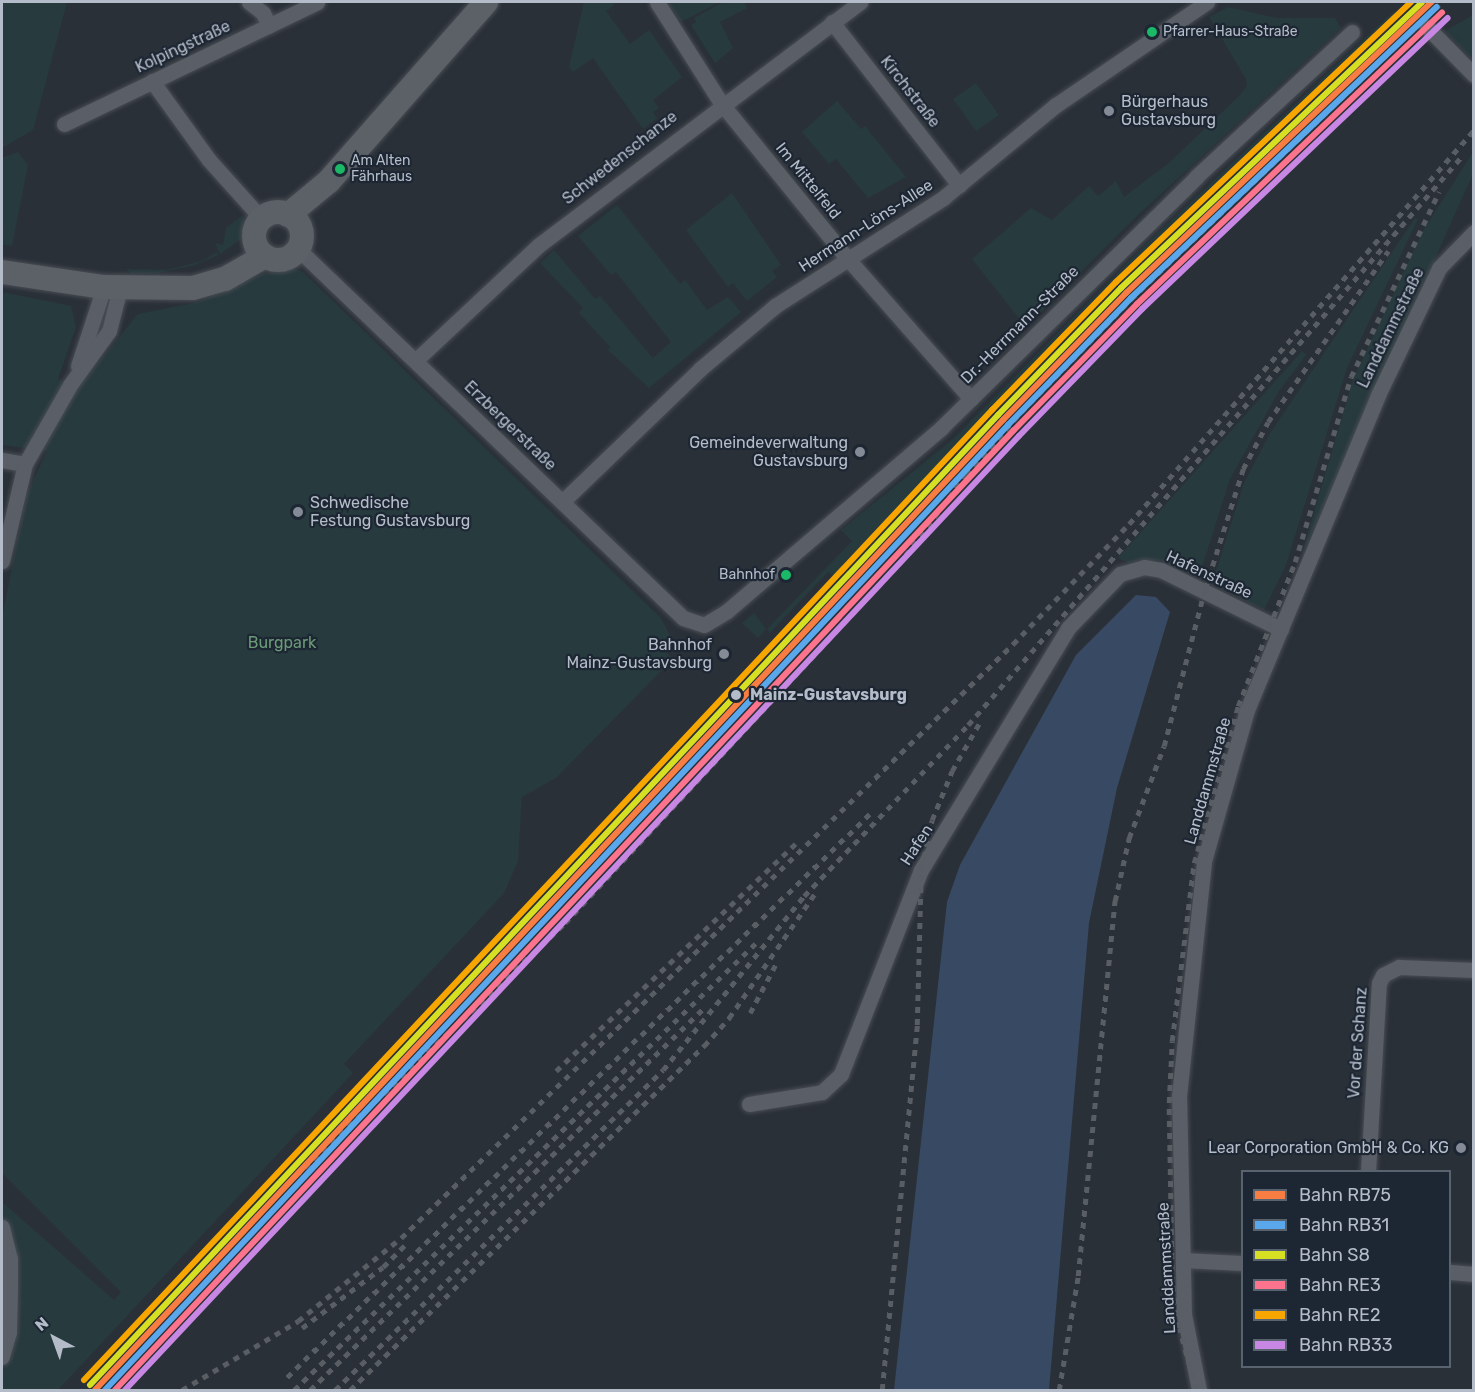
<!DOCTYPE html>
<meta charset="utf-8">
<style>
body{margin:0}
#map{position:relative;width:1475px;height:1392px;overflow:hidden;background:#2a3038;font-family:Rubik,sans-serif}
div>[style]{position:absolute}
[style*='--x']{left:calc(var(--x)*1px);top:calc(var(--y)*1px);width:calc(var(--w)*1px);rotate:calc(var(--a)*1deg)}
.green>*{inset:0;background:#273a3e}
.water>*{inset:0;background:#384963}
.roads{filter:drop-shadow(0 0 2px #484c53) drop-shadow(0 0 2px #484c53)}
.street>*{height:15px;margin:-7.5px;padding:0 7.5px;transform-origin:7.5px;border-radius:7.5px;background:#5a5e66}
.primary>*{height:24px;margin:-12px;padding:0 12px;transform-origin:12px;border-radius:12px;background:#5c6168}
.primary>.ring{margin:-12px;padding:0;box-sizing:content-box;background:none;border:24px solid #5c6168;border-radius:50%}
.rail>*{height:4.5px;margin-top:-2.25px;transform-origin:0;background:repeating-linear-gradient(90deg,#595d64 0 6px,transparent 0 12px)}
.rail-1>*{height:6px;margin:-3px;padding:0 3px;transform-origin:3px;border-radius:3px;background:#f77d43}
.rail-2>*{height:6px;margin:-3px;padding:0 3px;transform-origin:3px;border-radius:3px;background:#5aa8eb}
.rail-3>*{height:6px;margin:-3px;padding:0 3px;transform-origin:3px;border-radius:3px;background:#d7df23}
.rail-4>*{height:6px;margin:-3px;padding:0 3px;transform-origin:3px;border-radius:3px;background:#fc738d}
.rail-5>*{height:6px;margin:-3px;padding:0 3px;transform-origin:3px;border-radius:3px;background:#f7a600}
.rail-6>*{height:6px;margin:-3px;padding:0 3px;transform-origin:3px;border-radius:3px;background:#c787e3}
.dots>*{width:16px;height:16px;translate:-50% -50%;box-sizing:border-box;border:3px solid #1d2633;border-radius:50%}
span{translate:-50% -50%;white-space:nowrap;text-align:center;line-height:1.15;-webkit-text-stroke:4.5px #1d2633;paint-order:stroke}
.bus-label{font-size:14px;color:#b4bcc9}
.left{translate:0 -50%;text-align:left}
.right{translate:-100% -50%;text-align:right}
.street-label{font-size:16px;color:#b4bcc9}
.poi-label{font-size:16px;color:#b4bcc9}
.park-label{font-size:16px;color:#6b9a76}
.stop-label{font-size:16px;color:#b4bcc9;font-weight:700}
.frame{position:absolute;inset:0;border:3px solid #b4bcc9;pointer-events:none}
.legend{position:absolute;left:1241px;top:1170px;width:210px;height:198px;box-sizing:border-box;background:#1d2633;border:2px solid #59626f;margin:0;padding:8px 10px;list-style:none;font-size:18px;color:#b4bcc9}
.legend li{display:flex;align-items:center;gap:12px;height:30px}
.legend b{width:30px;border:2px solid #59626f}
.north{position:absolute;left:24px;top:1308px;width:60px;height:60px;-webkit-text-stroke:4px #1d2633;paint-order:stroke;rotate:319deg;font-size:16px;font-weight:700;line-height:24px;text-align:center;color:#b4bcc9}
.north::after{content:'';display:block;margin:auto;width:21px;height:27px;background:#b4bcc9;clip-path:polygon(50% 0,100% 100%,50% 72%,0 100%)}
</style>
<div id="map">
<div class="green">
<div style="clip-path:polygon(2px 2px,67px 2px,33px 130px,2px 148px)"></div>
<div style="clip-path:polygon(584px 2px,612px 2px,614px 5px,606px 11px,630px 44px,649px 30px,682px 77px,653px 100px,659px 108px,653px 112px,657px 118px,643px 129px,593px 58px,573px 72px,569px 67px)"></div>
<div style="clip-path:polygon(668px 2px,720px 2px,681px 22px)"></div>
<div style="clip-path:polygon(723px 2px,744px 2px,747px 8px,720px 22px,733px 48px,715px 63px,691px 25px,696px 22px,694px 18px)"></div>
<div style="clip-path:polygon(1228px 7px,1277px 18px,1335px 18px,1341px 28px,1137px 216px,1026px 327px,972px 259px,1031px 208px,1052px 220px,1089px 186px,1098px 196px,1116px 181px,1124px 197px,1170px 162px,1238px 97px,1247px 86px,1246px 79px,1209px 17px)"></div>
<div style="clip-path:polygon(1394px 11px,1397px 14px,989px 411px,835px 578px,828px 572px,770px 633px,767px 629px,852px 541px,841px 530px,953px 439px,1147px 243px)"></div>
<div style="clip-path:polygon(1473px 15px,1473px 60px,1445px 31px)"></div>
<div style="clip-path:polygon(976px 83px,999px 115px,976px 131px,953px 99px)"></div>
<div style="clip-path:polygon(837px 101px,861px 129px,865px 126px,906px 177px,868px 198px,836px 159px,829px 164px,802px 132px)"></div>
<div style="clip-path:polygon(18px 152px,28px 165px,12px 246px,2px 244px,2px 158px)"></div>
<div style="clip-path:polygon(1473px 152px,1473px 174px,1301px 557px,1353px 380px,1423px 231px)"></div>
<div style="clip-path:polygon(732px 193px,781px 265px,772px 271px,777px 277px,747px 301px,733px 283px,728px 287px,686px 230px)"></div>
<div style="clip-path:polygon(617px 205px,680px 284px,685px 280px,707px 310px,728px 297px,741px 312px,649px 388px,608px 350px,610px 347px,579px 313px,583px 308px,540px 263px,554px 250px,595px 299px,600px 296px,653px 358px,671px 342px,616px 272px,611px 275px,578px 236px)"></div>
<div style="clip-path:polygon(243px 215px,243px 238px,220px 254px,215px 243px,223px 245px,226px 228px)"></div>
<div style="clip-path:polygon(1415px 218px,1418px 219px,1347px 368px,1286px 565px,1264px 610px,1212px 584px,1244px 483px,1269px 435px)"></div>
<div style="clip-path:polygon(217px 252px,218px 255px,195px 265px,159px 273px,132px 274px,126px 269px,167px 270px,202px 261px)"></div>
<div style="clip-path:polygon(295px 269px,303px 272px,661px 618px,671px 638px,665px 651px,673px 659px,556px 778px,522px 797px,518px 861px,504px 893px,344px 1064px,353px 1073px,58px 1390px,2px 1390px,2px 1202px,114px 1300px,121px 1292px,2px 1173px,2px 618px,26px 496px,47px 451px,2px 445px,2px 292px,71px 306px,76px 327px,58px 379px,78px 388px,138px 314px,199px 302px,263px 274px)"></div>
<div style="clip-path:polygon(1302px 351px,1306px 355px,1279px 391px,1230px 479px,1199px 577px,1161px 560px,1128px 563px,1118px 558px)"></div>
<div style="clip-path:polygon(754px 613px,766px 629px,758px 638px,742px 623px)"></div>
</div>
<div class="water">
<div style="clip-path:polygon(1136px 595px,1156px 597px,1170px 612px,1117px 788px,1089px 923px,1049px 1390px,894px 1390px,947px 902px,960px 865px,1076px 655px)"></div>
</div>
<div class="roads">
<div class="street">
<div style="--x:249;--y:2;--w:18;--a:38"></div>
<div style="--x:263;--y:13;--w:14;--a:65"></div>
<div style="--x:657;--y:2;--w:120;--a:57.6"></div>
<div style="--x:721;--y:103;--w:201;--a:50.9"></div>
<div style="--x:848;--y:259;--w:186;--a:48.7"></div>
<div style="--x:832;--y:22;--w:207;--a:52.1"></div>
<div style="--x:1427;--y:27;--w:67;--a:45.6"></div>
<div style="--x:152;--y:81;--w:97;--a:54.2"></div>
<div style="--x:209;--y:160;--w:79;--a:48.1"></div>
<div style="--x:64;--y:124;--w:281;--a:-25.7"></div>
<div style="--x:298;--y:249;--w:533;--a:43.78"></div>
<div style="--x:683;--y:618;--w:22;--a:18"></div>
<div style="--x:704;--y:625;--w:27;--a:-31"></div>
<div style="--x:727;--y:611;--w:282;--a:-40.5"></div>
<div style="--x:941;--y:428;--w:358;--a:-44.5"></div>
<div style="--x:1196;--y:177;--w:213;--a:-42.9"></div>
<div style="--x:416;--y:360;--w:168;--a:-43.1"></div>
<div style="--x:539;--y:245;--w:403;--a:-37.1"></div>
<div style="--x:78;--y:366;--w:83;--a:-71.8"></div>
<div style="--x:2;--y:460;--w:23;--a:10"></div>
<div style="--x:562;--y:502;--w:192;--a:-43.9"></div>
<div style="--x:700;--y:369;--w:98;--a:-40"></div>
<div style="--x:775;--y:306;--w:200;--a:-32.7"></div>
<div style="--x:943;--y:198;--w:146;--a:-39.5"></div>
<div style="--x:1056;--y:105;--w:183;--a:-34.3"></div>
<div style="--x:2;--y:561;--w:100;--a:-76.7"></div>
<div style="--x:25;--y:464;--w:91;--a:-60.3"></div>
<div style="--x:70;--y:385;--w:67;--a:-54.2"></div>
<div style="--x:109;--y:331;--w:44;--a:-75.7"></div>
<div style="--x:749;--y:1104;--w:74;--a:-9.3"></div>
<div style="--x:822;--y:1092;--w:26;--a:-43"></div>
<div style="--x:841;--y:1074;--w:219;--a:-68.6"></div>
<div style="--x:921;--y:870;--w:283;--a:-58.7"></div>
<div style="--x:1068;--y:628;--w:75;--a:-46.1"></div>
<div style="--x:1120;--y:574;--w:25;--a:-16"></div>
<div style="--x:1144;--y:567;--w:17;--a:10"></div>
<div style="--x:1161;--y:570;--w:134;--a:26.2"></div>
<div style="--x:1368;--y:1172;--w:189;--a:-86.7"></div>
<div style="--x:1379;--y:983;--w:9;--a:-63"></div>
<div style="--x:1383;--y:975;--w:18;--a:-27"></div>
<div style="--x:1399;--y:967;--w:75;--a:2.3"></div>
<div style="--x:2;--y:1227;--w:32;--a:76"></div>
<div style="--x:10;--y:1258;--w:33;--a:90"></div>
<div style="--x:10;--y:1291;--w:41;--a:91.4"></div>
<div style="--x:9;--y:1332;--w:26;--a:106"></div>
<div style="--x:1183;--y:1260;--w:59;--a:2.9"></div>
<div style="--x:1450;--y:1272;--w:24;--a:5"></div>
<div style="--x:1199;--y:1390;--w:77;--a:-101.2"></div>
<div style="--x:1184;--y:1314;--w:218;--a:-91.3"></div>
<div style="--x:1179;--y:1096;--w:236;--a:-83.9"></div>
<div style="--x:1204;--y:861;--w:157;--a:-74.1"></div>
<div style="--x:1247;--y:710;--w:341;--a:-67.4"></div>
<div style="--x:1378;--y:395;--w:141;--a:-64.3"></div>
<div style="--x:1439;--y:268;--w:50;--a:-45.8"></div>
</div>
<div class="primary">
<div class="ring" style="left:254px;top:212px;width:24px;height:24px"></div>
<div style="--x:288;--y:215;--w:53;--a:-39.7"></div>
<div style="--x:329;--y:181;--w:238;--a:-48.7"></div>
<div style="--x:2;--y:272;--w:103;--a:8.4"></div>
<div style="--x:104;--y:287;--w:89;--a:0.6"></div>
<div style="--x:193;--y:288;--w:33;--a:-16"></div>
<div style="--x:225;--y:279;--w:46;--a:-29.9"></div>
</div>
</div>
<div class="rail">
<div style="--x:750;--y:1013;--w:60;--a:-62.2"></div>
<div style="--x:556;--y:1071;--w:330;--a:-43.5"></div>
<div style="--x:287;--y:1184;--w:381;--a:-43.2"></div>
<div style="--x:565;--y:923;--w:489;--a:-47.1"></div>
<div style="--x:898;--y:565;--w:113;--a:-52.9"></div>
<div style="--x:966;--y:475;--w:84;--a:-48.9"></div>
<div style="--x:1021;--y:412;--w:158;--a:-45.8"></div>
<div style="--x:1131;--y:299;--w:430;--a:-43.7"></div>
<div style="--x:302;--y:1328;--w:101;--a:-37"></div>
<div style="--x:383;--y:1267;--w:31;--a:-45"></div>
<div style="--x:287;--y:1377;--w:816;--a:-44.01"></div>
<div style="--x:182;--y:1390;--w:135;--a:-30.7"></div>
<div style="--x:298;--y:1321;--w:132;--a:-38.9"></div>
<div style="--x:401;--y:1238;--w:853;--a:-44.14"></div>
<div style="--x:1013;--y:644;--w:167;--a:-46"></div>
<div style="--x:1129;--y:524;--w:524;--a:-48.79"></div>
<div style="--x:294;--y:1390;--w:647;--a:-44.06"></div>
<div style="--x:310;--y:1390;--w:552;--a:-44.12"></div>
<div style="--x:335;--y:1390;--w:458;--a:-44.3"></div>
<div style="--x:663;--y:1070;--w:224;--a:-51"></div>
<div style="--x:804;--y:896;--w:237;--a:-46.2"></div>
<div style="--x:968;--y:725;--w:755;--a:-49.03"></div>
<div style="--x:350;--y:1390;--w:494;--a:-44.2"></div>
<div style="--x:704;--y:1046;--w:38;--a:-48"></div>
<div style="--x:729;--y:1018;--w:150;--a:-55.4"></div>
<div style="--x:882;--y:1390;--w:367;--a:-84.5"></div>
<div style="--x:917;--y:1025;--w:155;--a:-88.5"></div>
<div style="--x:921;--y:870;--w:51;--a:-77.6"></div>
<div style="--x:932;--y:820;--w:53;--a:-67.8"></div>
<div style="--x:952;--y:771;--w:56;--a:-60.3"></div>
<div style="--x:1059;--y:1390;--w:116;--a:-80.5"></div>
<div style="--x:1078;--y:1276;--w:377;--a:-84.4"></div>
<div style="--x:1115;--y:901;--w:65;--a:-77.5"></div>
<div style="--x:1129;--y:838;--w:98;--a:-69.2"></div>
<div style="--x:1164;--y:746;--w:162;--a:-75.4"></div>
<div style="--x:1205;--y:589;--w:126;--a:-72.4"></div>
<div style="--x:1243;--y:469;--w:53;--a:-62"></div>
<div style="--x:1268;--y:422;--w:209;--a:-54.9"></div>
<div style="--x:1196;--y:1390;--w:64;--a:-105.3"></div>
<div style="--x:1179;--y:1328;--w:46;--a:-98.8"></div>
<div style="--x:1172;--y:1283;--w:180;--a:-91"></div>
<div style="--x:1169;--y:1103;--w:62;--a:-87.2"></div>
<div style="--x:1172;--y:1041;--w:179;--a:-83"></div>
<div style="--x:1194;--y:863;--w:163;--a:-74.3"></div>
<div style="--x:1238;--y:706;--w:155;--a:-68.4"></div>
<div style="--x:1295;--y:562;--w:193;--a:-73.2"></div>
<div style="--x:1351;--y:377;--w:205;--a:-64.6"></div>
</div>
<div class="rail-1">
<div style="--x:95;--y:1390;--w:1329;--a:-46.89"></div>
<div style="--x:1003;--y:420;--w:177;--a:-45.9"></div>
<div style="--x:1126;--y:293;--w:422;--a:-43.6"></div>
</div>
<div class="rail-2">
<div style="--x:105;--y:1390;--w:1322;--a:-46.9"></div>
<div style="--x:1008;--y:425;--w:177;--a:-45.9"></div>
<div style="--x:1131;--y:298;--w:422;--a:-43.6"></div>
</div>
<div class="rail-3">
<div style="--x:90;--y:1385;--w:1329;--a:-46.89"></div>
<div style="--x:998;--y:415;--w:177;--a:-45.9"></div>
<div style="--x:1121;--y:288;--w:415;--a:-43.5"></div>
</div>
<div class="rail-4">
<div style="--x:115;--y:1390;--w:1315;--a:-46.88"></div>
<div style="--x:1014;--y:430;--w:176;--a:-45.7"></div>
<div style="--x:1137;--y:304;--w:422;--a:-43.7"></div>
</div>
<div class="rail-5">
<div style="--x:84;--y:1380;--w:1329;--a:-46.89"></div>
<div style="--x:992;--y:410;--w:178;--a:-45.9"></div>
<div style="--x:1116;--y:282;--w:407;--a:-43.5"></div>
</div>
<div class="rail-6">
<div style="--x:125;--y:1390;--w:1307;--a:-46.86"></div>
<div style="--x:1019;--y:436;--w:177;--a:-45.9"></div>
<div style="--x:1142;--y:309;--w:422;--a:-43.6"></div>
</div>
<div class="dots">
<div style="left:1152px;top:32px;background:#1ab867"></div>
<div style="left:1109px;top:111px;background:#848b96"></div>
<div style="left:340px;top:169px;background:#1ab867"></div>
<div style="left:860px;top:452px;background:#848b96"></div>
<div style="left:298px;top:512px;background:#848b96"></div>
<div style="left:786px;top:575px;background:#1ab867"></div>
<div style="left:724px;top:654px;background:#848b96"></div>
<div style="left:736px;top:695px;background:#b4bcc9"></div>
<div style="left:1461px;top:1148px;background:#848b96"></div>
</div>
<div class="bus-label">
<span class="left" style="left:1163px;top:32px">Pfarrer-Haus-Straße</span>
<span class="left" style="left:351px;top:169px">Am Alten<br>Fährhaus</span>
<span class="right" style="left:775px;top:575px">Bahnhof</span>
</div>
<div class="street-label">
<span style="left:183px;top:47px;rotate:-25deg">Kolpingstraße</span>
<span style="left:910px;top:92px;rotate:52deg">Kirchstraße</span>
<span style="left:620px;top:158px;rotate:-38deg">Schwedenschanze</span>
<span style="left:808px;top:181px;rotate:51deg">Im Mittelfeld</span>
<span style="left:866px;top:226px;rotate:-33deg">Hermann-Löns-Allee</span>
<span style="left:1020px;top:325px;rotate:-45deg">Dr.-Herrmann-Straße</span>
<span style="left:1391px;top:328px;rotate:-64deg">Landdammstraße</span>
<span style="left:510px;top:426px;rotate:44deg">Erzbergerstraße</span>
<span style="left:1209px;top:575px;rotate:25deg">Hafenstraße</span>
<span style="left:1208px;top:781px;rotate:-74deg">Landdammstraße</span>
<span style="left:917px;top:845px;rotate:-57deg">Hafen</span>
<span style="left:1358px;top:1043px;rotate:-86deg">Vor der Schanz</span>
<span style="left:1167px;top:1268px;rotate:-93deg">Landdammstraße</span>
</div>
<div class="poi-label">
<span class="left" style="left:1121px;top:111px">Bürgerhaus<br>Gustavsburg</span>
<span class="right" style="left:848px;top:452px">Gemeindeverwaltung<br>Gustavsburg</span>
<span class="left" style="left:310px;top:512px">Schwedische<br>Festung Gustavsburg</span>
<span class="right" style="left:712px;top:654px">Bahnhof<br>Mainz-Gustavsburg</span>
<span class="right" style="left:1449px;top:1148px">Lear Corporation GmbH &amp; Co. KG</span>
</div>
<div class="park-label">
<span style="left:282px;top:643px">Burgpark</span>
</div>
<div class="stop-label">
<span class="left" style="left:750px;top:695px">Mainz-Gustavsburg</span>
</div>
<div class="frame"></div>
<ul class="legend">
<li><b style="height:8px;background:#f77d43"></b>Bahn RB75</li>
<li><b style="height:8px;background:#5aa8eb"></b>Bahn RB31</li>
<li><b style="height:8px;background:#d7df23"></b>Bahn S8</li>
<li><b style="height:8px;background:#fc738d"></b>Bahn RE3</li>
<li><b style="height:8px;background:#f7a600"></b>Bahn RE2</li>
<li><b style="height:8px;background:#c787e3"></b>Bahn RB33</li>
</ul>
<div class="north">N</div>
</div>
